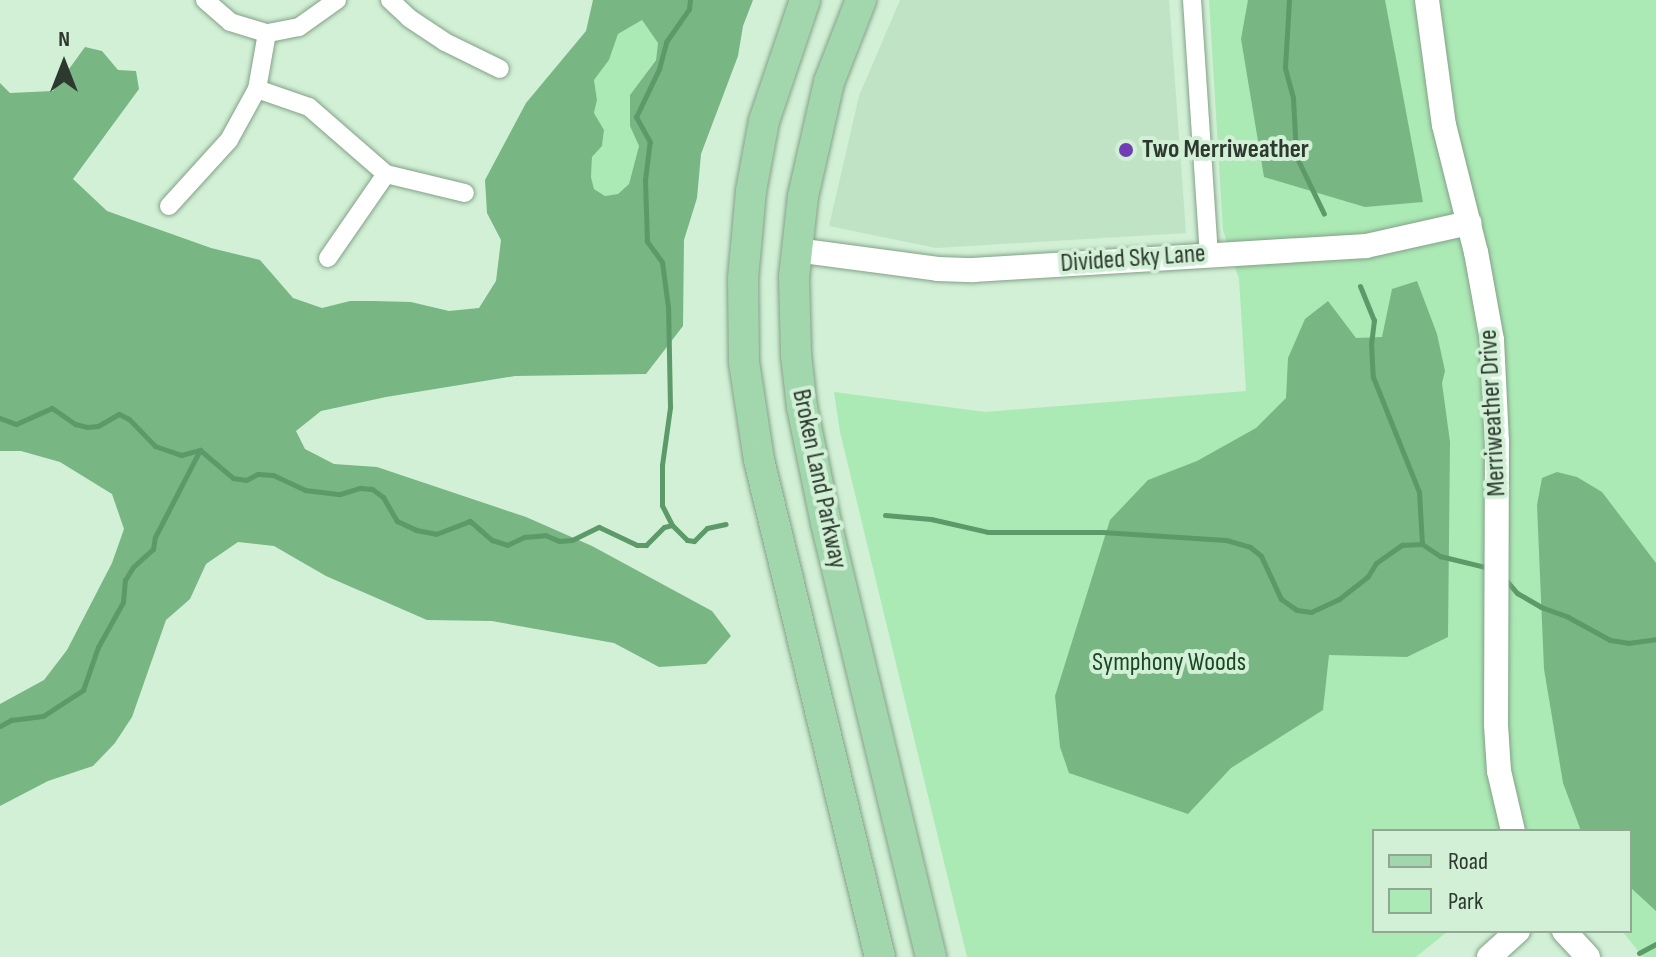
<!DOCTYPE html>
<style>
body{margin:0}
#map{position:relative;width:1656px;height:957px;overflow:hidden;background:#d1f0d5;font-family:"Sofia Sans Condensed",sans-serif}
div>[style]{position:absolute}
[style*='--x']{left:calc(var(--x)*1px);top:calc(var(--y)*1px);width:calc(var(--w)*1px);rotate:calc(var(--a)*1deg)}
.built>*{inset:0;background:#bfe3c4}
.green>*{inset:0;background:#abe9b5}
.forest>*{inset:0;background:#78b683}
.stream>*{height:5px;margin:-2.5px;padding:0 2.5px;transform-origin:2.5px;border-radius:2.5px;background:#5d9a69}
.roads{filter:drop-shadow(0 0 2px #84a188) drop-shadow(0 0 2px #84a188)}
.minor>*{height:18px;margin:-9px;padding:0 9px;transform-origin:9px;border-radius:9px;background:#fff}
.tertiary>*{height:24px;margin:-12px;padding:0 12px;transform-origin:12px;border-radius:12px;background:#fff}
.primary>*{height:30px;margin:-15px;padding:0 15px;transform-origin:15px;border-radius:15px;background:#a2d7ad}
.dots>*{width:22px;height:22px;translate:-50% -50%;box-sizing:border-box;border:4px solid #d1f0d5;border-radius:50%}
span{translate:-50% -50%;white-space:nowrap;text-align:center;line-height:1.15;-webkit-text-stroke:8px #d1f0d5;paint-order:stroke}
.poi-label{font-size:26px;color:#2d392f;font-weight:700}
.left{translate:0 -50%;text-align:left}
.street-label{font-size:26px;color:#2d392f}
.park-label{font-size:26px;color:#194725}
.legend{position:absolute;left:1372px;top:829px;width:260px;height:104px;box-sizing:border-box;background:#d1f0d5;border:2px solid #8fa793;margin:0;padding:10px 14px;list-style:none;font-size:24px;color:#2d392f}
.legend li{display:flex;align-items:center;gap:16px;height:40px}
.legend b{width:40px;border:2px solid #8fa793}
.north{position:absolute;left:24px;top:24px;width:80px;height:80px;-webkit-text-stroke:6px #d1f0d5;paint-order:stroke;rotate:0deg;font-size:22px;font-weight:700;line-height:32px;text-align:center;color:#2d392f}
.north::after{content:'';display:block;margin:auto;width:28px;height:36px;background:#2d392f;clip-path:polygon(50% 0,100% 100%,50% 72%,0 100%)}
</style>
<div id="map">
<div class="built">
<div style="clip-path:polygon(900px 0,1169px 0,1186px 233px,936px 248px,829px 226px,859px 96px)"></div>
</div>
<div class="green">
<div style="clip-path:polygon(1209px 0,1656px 0,1656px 957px,1643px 957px,1622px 931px,1630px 931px,1630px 831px,1374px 831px,1374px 931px,1448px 931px,1416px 957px,967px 957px,840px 432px,834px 392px,985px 412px,1246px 391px,1239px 279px,1223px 230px)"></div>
<div style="clip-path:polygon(642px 20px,658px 43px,656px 59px,630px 95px,639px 146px,629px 184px,618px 194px,605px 196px,594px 189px,591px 177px,592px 157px,602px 146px,604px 130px,594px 113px,597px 100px,594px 80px,609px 60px,618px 34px)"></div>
</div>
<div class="forest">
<div style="clip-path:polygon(evenodd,593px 0,753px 0,743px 26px,738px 56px,701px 154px,697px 198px,684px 240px,683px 326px,646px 374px,515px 376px,386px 397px,321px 411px,296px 431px,305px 449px,334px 464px,377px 467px,526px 517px,592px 546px,712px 611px,731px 636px,706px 664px,659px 667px,614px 643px,492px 621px,427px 620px,326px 576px,274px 546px,238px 542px,206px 564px,190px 599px,166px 620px,132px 717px,115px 743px,93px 766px,48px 781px,0 806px,0 704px,44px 680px,67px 650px,112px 563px,124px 529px,112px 494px,60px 462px,21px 451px,0 451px,0 83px,10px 93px,53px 91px,85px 47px,102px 51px,118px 70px,136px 71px,139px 89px,73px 179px,107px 211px,211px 248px,260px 260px,293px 298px,322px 308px,350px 301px,373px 301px,411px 302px,449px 311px,479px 308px,496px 281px,501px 240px,487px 213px,485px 180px,526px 103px,586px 31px,593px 0,642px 20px,658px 43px,656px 60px,630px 95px,630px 126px,639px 146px,629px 184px,618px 194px,605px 196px,594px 189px,591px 177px,592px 157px,602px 146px,604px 130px,594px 113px,597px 100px,594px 80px,609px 60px,618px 34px,642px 20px)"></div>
<div style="clip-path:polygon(1248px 0,1385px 0,1423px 202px,1365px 207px,1264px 177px,1241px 39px)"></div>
<div style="clip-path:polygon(1417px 281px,1437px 334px,1445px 371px,1442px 383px,1450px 442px,1448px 637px,1407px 657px,1329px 655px,1323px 710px,1231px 768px,1188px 814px,1069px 773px,1060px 747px,1055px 696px,1110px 520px,1148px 480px,1197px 461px,1256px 428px,1286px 398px,1288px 358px,1305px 319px,1328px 301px,1356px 338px,1382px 337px,1392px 289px)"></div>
<div style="clip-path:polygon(1557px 472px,1577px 477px,1602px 492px,1656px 563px,1656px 911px,1630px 887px,1630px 831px,1581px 831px,1563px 783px,1544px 669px,1537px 505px,1542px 478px)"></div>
</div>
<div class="stream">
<div style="--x:1289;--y:0;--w:68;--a:93.4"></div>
<div style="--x:1285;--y:68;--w:31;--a:75"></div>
<div style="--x:1293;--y:98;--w:58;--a:87"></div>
<div style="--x:1296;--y:156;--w:64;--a:64.2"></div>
<div style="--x:1360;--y:286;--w:37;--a:68"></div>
<div style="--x:1374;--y:320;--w:23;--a:97"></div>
<div style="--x:1371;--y:343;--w:34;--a:87"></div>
<div style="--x:1373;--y:377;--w:124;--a:68.2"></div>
<div style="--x:1419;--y:492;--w:52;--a:86.7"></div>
<div style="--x:0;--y:418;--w:17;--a:21"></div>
<div style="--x:16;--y:424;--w:39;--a:-24"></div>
<div style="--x:52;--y:408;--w:28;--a:35"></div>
<div style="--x:75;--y:424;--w:12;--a:14"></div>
<div style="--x:87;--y:427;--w:11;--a:-5"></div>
<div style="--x:98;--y:426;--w:24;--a:-30"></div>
<div style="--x:119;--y:414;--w:11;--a:27"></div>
<div style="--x:129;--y:419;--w:37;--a:46"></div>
<div style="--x:155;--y:446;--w:28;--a:19"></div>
<div style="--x:181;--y:455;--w:20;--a:-15"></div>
<div style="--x:200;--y:450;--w:43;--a:40.3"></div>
<div style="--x:233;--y:478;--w:13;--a:9"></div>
<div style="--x:246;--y:480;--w:13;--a:-27"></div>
<div style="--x:258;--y:474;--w:15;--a:4"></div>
<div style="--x:273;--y:475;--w:35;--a:25"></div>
<div style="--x:305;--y:490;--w:35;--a:7"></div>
<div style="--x:340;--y:494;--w:21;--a:-17"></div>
<div style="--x:360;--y:488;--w:12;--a:5"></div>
<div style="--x:372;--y:489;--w:14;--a:36"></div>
<div style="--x:383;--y:497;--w:28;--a:60"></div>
<div style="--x:397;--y:521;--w:21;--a:25"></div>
<div style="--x:416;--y:530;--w:20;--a:11"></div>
<div style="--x:436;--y:534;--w:36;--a:-21"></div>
<div style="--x:470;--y:521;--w:29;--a:41"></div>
<div style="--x:492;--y:540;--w:16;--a:18"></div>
<div style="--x:507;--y:545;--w:19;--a:-25"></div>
<div style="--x:524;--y:537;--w:21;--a:-5"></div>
<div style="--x:545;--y:535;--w:15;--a:23"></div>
<div style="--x:559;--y:541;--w:13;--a:-4"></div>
<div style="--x:572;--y:540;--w:30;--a:-26"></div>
<div style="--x:599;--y:527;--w:42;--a:25.3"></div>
<div style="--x:637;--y:545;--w:9;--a:0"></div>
<div style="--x:646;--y:545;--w:25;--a:-45"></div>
<div style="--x:664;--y:527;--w:8;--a:-14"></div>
<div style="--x:672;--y:525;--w:21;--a:45"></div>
<div style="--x:687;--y:540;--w:7;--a:8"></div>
<div style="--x:694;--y:541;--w:18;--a:-45"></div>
<div style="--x:707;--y:528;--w:19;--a:-12"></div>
<div style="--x:885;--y:515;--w:46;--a:5"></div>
<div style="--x:931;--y:519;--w:58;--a:12.8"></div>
<div style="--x:988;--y:532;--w:114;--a:0"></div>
<div style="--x:1102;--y:532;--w:124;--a:3.7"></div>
<div style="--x:1226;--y:540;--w:25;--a:16"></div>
<div style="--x:1250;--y:547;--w:14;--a:39"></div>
<div style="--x:1261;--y:556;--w:47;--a:65.1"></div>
<div style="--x:1281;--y:599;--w:19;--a:35"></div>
<div style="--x:1297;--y:610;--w:14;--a:8"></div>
<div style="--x:1311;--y:612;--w:31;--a:-25"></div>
<div style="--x:1339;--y:599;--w:37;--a:-38"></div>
<div style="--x:1368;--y:576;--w:15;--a:-58"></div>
<div style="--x:1376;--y:563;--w:32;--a:-35"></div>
<div style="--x:1402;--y:545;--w:20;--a:-3"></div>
<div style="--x:1422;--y:544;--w:22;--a:34"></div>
<div style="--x:1440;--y:556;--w:50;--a:13.8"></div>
<div style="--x:672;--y:525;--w:22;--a:-117"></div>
<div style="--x:662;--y:505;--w:40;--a:-90"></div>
<div style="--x:662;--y:465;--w:59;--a:-82.1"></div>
<div style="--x:670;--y:407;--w:100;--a:-91.1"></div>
<div style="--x:668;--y:307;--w:45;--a:-97.6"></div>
<div style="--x:662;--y:262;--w:26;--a:-126"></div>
<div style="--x:647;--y:241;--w:61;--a:-91.9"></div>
<div style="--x:645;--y:180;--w:38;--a:-83"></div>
<div style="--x:650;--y:142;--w:29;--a:-119"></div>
<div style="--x:636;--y:117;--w:53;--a:-64.4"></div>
<div style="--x:659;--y:69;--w:28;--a:-75"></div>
<div style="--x:666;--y:42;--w:40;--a:-55.1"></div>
<div style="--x:689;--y:9;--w:9;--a:-84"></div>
<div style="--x:1504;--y:578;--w:20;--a:49"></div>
<div style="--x:1517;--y:593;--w:28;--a:30"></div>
<div style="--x:1541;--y:607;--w:29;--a:20"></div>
<div style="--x:1568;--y:617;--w:48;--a:28.7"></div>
<div style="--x:1610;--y:640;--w:18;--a:9"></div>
<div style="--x:1628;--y:643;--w:28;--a:-8"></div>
<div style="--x:0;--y:726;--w:13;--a:-29"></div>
<div style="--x:11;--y:720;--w:32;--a:-7"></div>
<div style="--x:43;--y:716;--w:48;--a:-33"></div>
<div style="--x:83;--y:690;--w:46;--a:-70.8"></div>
<div style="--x:98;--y:647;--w:51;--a:-60.9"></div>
<div style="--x:123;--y:602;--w:22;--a:-85"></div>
<div style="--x:125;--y:580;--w:15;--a:-58"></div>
<div style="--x:133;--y:567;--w:27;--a:-42"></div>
<div style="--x:153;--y:549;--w:12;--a:-81"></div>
<div style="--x:155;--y:537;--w:98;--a:-62.7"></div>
<div style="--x:1639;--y:953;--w:19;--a:-28"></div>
</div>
<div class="roads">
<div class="minor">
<div style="--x:205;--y:0;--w:33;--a:41"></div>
<div style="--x:230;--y:22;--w:39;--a:17"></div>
<div style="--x:337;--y:0;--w:47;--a:144.6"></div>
<div style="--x:299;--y:27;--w:33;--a:169"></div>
<div style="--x:267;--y:33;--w:57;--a:100.1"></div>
<div style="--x:257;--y:89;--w:55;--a:19.1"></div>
<div style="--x:309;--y:107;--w:102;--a:41"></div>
<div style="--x:386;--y:174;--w:81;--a:13.5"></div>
<div style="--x:390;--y:0;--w:26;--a:43"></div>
<div style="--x:409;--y:18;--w:43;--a:33.7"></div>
<div style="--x:445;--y:42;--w:61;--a:26.1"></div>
<div style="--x:1192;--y:0;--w:254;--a:86.2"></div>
<div style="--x:169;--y:206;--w:89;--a:-47.7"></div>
<div style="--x:229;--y:140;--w:58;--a:-61.2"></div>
<div style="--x:328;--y:258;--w:102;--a:-55.4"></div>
</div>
<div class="tertiary">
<div style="--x:1427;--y:0;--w:126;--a:82.3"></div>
<div style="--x:1444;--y:125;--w:131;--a:75.9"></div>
<div style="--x:1476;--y:252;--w:89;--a:79.7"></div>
<div style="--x:1492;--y:340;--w:101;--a:87.2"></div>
<div style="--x:1497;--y:441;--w:284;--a:90.2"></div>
<div style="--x:1496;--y:725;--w:46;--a:86.3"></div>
<div style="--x:1499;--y:771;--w:62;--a:76.9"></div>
<div style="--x:796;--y:250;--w:143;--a:7.6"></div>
<div style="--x:938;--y:269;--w:35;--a:2"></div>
<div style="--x:973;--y:270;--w:394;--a:-3.5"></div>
<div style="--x:1366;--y:246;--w:106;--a:-12.6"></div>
<div style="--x:1564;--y:931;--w:35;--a:47"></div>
<div style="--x:1489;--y:957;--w:39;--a:-42"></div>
</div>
<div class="primary">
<div style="--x:805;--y:0;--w:128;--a:108.7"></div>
<div style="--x:764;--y:121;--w:71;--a:100.5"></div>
<div style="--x:751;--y:191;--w:88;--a:95.2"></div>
<div style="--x:743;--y:279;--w:83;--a:89.3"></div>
<div style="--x:744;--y:362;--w:99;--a:81.3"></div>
<div style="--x:759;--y:460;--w:512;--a:76.32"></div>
<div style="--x:861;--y:0;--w:88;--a:111.3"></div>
<div style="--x:829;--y:82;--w:117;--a:102.8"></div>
<div style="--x:803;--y:196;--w:81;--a:96.3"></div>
<div style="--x:794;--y:277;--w:78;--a:88.5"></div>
<div style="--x:796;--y:355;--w:52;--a:83.4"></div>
<div style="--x:802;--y:407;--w:118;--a:78.3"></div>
<div style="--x:826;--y:523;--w:447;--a:76.4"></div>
</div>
</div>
<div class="dots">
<div style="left:1126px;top:150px;background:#703db4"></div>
</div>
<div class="poi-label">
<span class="left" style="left:1142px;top:150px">Two Merriweather</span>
</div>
<div class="street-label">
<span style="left:1133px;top:259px;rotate:-4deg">Divided Sky Lane</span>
<span style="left:1493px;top:413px;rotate:-93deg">Merriweather Drive</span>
<span style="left:819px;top:479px;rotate:78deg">Broken Land Parkway</span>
</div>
<div class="park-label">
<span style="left:1169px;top:663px">Symphony Woods</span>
</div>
<ul class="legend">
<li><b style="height:10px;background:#a2d7ad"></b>Road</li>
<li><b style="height:22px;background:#abe9b5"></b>Park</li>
</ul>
<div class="north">N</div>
</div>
